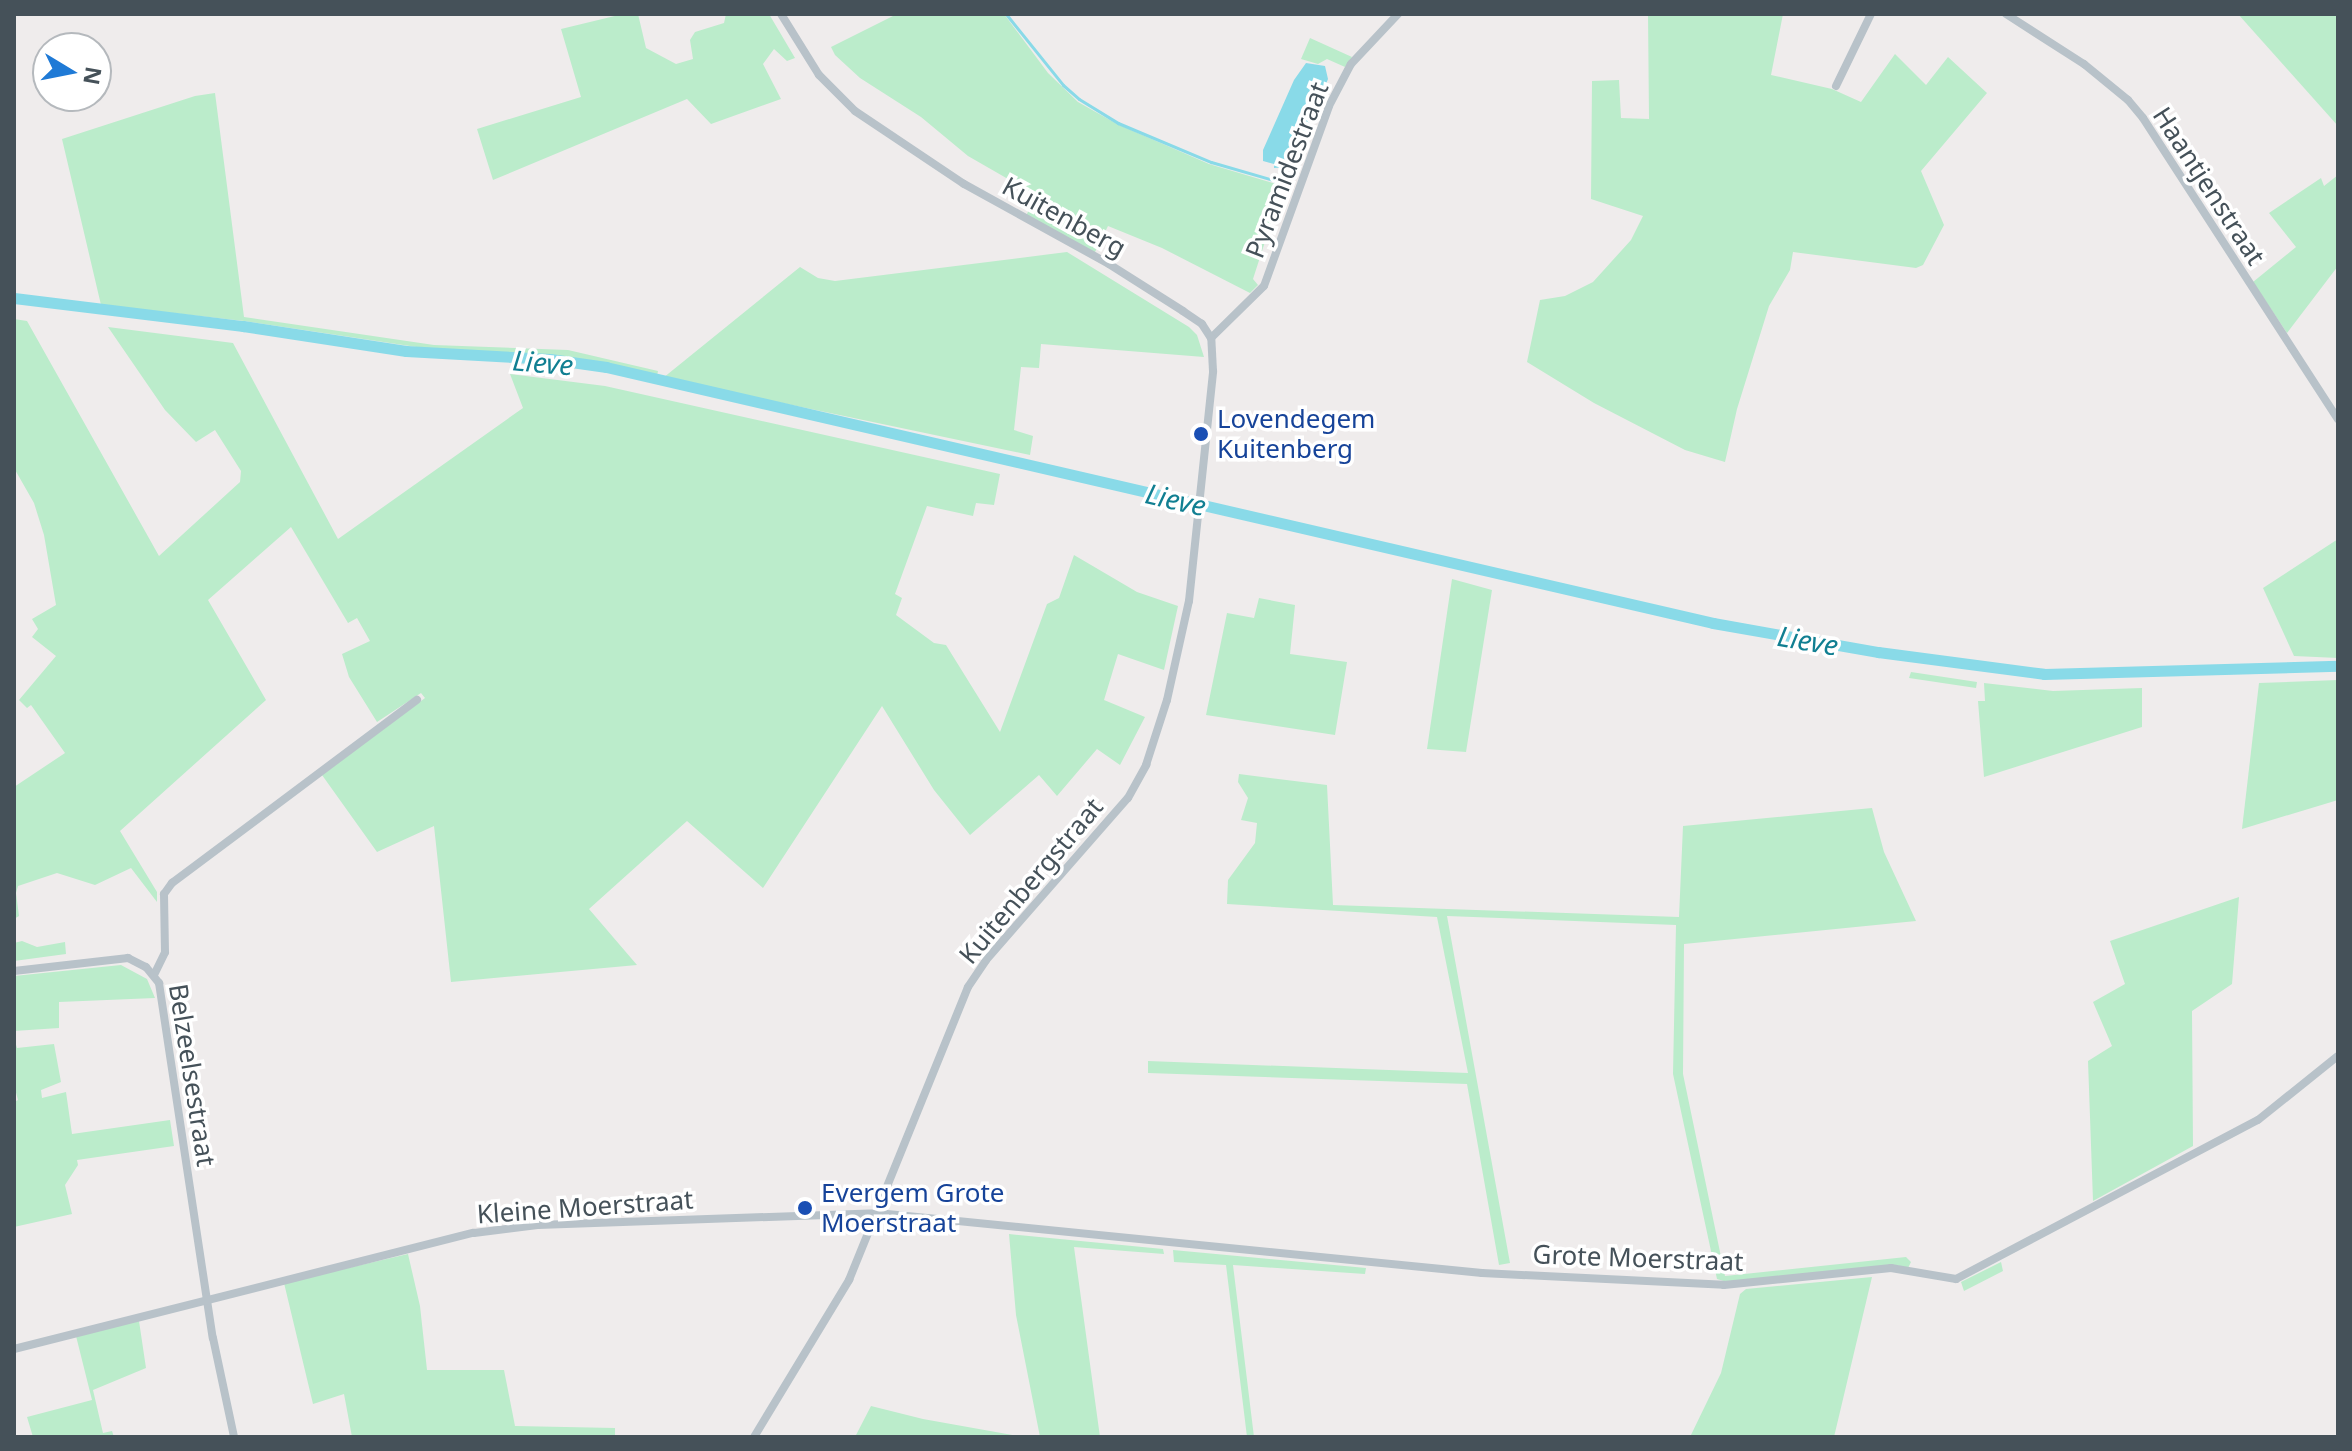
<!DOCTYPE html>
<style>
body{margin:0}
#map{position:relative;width:2352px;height:1451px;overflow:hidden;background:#efecec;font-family:"Noto Sans",sans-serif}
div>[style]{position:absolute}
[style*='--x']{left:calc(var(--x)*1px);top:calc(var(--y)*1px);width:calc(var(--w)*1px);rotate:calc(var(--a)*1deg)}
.green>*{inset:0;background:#bbeccb}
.water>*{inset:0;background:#89dae8}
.stream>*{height:3px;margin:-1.5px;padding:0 1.5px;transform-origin:1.5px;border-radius:1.5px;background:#89dae8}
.canal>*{height:11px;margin:-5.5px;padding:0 5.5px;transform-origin:5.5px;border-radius:5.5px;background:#89dae8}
.street>*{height:8px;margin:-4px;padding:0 4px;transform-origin:4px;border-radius:4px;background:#b8c2c9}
.dots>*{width:22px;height:22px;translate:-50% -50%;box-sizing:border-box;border:4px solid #fff;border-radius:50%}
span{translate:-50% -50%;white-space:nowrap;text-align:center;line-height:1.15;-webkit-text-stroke:7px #fff;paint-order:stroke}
.street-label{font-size:26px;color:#455159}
.transit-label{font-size:26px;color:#164399}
.left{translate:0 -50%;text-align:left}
.water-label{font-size:28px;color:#117f92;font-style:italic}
.frame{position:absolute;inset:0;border:16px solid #455159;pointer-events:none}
.north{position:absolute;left:32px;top:32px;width:80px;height:80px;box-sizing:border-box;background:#fff;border:2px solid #b5b9bd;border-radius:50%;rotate:100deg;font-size:22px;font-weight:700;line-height:32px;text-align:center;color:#455159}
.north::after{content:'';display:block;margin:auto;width:28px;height:36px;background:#1f7ad6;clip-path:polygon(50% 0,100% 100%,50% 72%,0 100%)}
</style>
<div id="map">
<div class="green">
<div style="clip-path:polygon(623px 14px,638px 14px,646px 48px,676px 64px,693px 59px,690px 40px,695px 32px,724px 23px,726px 14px,769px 14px,795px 58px,787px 61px,774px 49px,763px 64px,781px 99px,711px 124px,687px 99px,493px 180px,477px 129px,581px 97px,561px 29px)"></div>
<div style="clip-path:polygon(897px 14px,1004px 14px,1048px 73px,1078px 102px,1117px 124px,1209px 164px,1283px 186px,1253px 279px,1258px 285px,1250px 293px,1162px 248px,1108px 226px,1094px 254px,1026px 216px,1036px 195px,968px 156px,921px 117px,860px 78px,835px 55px,831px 47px)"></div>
<div style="clip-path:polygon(1648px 14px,1783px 14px,1771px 75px,1832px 89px,1861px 102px,1895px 54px,1926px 85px,1948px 57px,1987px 93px,1921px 171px,1944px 225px,1923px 265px,1916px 268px,1793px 252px,1790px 270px,1769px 306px,1737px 409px,1725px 462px,1685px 450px,1594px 403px,1527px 362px,1540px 300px,1565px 296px,1593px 282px,1631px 240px,1643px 216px,1591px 199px,1592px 81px,1619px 80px,1621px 118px,1649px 119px)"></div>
<div style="clip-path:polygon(2238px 14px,2338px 14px,2338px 126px)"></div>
<div style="clip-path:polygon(1310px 38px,1352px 57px,1345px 67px,1327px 59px,1318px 64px,1301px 59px)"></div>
<div style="clip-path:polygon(215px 93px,244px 317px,434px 345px,568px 350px,658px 371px,657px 376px,609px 364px,551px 356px,443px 351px,244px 321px,101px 305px,62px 139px,195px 96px)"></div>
<div style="clip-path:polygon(2338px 175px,2338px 266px,2287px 333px,2253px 282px,2296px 247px,2269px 213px,2321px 178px,2324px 186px)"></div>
<div style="clip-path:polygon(1067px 252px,1189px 327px,1197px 335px,1204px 357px,1041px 344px,1039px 368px,1021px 367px,1014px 430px,1033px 436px,1030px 455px,663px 378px,800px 267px,818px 278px,835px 281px)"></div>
<div style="clip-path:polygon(14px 319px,27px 321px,159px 556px,240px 482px,241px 471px,215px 430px,196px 442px,165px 410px,108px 327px,233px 343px,338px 539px,523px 408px,510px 374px,605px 386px,1000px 474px,994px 505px,976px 503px,973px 516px,927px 506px,895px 594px,902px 598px,896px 615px,934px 643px,946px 645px,1000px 732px,1047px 604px,1059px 598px,1074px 555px,1137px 592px,1178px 606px,1164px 670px,1118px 654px,1104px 700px,1145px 717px,1120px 765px,1097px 749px,1057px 796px,1039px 775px,970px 835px,934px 790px,882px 706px,763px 888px,687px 821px,589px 909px,637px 965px,451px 982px,434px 826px,377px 852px,322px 775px,425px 698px,421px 693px,377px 722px,349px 677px,342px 654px,370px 641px,357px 618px,348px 623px,291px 527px,208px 600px,266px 700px,120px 831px,157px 892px,157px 902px,131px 868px,95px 885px,57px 873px,18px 886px,16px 893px,19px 916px,14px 919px,14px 787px,65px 753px,31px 705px,27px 708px,19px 700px,56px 656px,32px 637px,38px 629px,32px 619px,56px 605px,44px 535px,34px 503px,14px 468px)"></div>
<div style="clip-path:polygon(2338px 539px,2338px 658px,2294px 656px,2263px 588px)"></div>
<div style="clip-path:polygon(1452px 579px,1492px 590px,1466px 752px,1427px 749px)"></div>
<div style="clip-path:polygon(1259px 598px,1295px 605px,1290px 654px,1347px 662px,1335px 735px,1206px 715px,1227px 613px,1254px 618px)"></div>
<div style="clip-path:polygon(1911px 672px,1977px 682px,1976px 688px,1909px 678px)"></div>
<div style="clip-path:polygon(2338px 680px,2338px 800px,2242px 829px,2259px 683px)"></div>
<div style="clip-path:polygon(1984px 683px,2053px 691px,2142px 688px,2142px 727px,1984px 777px,1978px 701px,1985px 701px)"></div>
<div style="clip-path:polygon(1239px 774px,1327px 785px,1333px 905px,1679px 917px,1683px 826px,1872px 808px,1884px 852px,1916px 921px,1684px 944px,1683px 1074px,1725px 1276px,1906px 1257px,1911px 1262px,1908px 1268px,1896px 1265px,1727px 1282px,1717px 1279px,1673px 1074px,1676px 925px,1447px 916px,1510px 1263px,1499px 1265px,1467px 1084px,1148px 1073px,1148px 1061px,1468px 1073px,1437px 917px,1227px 904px,1228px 880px,1255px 843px,1257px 823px,1241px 820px,1248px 798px,1238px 782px)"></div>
<div style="clip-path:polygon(2239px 897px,2232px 984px,2192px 1011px,2193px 1146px,2093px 1201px,2088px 1061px,2112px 1046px,2093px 1002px,2125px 984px,2110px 941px)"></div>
<div style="clip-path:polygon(22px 941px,37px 947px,65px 942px,66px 954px,14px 961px,14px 943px)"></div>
<div style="clip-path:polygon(121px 965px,147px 979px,155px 998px,59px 1002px,59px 1028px,14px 1031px,14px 976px)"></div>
<div style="clip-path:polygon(14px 1038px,17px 1048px,54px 1044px,61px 1082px,41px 1090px,42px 1098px,66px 1092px,72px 1134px,170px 1120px,174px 1146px,77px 1160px,78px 1165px,65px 1185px,72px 1214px,14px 1227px,14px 1102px,18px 1100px,14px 1085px)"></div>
<div style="clip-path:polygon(1009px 1234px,1163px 1249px,1164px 1254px,1074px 1247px,1100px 1437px,1040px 1437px,1016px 1315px)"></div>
<div style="clip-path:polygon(1173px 1250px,1366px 1268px,1365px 1274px,1233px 1265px,1254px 1437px,1247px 1437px,1226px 1265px,1174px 1262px)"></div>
<div style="clip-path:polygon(408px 1254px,420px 1306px,427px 1370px,504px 1370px,515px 1426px,615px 1428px,615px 1437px,352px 1437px,344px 1394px,313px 1404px,284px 1283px)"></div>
<div style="clip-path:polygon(2001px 1262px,2003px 1271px,1964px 1291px,1961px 1282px)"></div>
<div style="clip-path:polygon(1872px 1277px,1834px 1437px,1690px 1437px,1721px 1373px,1740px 1294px,1746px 1289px)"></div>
<div style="clip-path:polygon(139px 1321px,146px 1368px,93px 1390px,103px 1433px,112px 1431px,114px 1437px,33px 1437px,27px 1417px,92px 1400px,76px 1336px)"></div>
<div style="clip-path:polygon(871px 1406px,923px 1419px,1024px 1437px,855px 1437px)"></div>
</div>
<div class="water">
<div style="clip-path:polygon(1306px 63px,1325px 66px,1328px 79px,1294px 162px,1289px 167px,1274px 168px,1274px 164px,1263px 161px,1263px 150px,1294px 80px)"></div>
</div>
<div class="stream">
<div style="--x:1006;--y:14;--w:91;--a:51.2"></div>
<div style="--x:1063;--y:85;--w:21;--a:41"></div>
<div style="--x:1079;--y:99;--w:46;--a:31.6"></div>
<div style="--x:1118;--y:123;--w:101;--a:22.8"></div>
<div style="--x:1211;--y:162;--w:79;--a:16.1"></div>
</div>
<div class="canal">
<div style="--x:14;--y:298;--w:231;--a:7"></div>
<div style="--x:243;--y:326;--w:165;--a:8.7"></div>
<div style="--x:406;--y:351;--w:144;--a:3.2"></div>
<div style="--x:550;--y:359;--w:57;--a:8.1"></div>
<div style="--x:606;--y:367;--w:1136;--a:13.02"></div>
<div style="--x:1713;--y:623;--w:168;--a:10"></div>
<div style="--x:1878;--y:652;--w:167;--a:7.5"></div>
<div style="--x:2044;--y:674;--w:294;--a:-1.6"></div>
</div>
<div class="street">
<div style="--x:2006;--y:14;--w:93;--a:32.7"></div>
<div style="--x:2084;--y:64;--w:57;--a:39.3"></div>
<div style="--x:2128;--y:100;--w:23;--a:50"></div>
<div style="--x:2143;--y:118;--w:359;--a:57.1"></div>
<div style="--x:1836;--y:86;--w:80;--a:-64.1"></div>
<div style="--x:1211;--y:338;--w:74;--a:-44.5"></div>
<div style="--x:1264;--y:286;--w:191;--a:-70.1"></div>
<div style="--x:1329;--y:106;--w:47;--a:-62.4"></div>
<div style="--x:1351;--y:64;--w:69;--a:-46.8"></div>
<div style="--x:14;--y:971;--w:115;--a:-6.5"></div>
<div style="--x:128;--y:958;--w:20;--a:27"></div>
<div style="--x:146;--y:967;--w:21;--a:51"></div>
<div style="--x:159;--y:983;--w:359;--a:81.4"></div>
<div style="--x:213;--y:1338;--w:101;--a:78"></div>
<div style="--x:154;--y:975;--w:25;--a:-64"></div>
<div style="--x:165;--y:952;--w:58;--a:-91"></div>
<div style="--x:164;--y:894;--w:14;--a:-54"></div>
<div style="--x:172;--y:883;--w:306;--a:-36.8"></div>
<div style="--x:14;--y:1349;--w:474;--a:-14.2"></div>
<div style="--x:474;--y:1233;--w:64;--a:-7.1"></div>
<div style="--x:538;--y:1225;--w:339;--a:-2"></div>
<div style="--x:877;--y:1213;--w:608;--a:5.66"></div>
<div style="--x:1482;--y:1273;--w:242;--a:2.8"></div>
<div style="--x:1724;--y:1285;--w:168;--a:-5.8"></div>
<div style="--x:1891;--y:1268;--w:66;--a:9.6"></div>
<div style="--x:1956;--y:1279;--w:341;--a:-27.8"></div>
<div style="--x:2258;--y:1120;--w:102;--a:-38.7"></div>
<div style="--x:754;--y:1437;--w:184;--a:-58.8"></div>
<div style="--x:849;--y:1280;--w:316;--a:-67.9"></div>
<div style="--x:968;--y:987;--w:32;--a:-56"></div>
<div style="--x:986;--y:960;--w:215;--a:-48.8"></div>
<div style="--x:1128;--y:798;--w:38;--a:-61"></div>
<div style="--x:1146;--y:765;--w:68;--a:-72.1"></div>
<div style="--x:1167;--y:700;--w:101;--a:-77.5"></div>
<div style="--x:1189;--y:601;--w:231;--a:-84"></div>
<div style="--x:1213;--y:371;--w:33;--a:-93"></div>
<div style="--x:1211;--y:338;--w:17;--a:-123"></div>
<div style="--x:1202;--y:324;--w:23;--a:-146"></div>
<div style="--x:1183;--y:311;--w:88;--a:-147.6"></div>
<div style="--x:1109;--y:264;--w:166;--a:-151.1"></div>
<div style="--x:964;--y:184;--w:131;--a:-146.2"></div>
<div style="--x:855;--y:111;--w:51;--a:-135"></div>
<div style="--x:819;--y:75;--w:72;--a:-121.9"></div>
</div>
<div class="dots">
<div style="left:1201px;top:434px;background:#1a4fb4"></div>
<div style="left:805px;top:1208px;background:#1a4fb4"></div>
</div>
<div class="street-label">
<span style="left:1287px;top:170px;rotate:-69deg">Pyramidestraat</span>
<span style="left:2209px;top:186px;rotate:57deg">Haantjenstraat</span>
<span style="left:1064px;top:217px;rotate:29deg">Kuitenberg</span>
<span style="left:1031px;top:881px;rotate:-50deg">Kuitenbergstraat</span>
<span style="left:192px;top:1075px;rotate:81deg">Belzeelsestraat</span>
<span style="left:585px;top:1207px;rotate:-4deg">Kleine Moerstraat</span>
<span style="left:1638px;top:1258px;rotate:2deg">Grote Moerstraat</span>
</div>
<div class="transit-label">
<span class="left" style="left:1217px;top:434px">Lovendegem<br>Kuitenberg</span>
<span class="left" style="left:821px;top:1208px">Evergem Grote<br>Moerstraat</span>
</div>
<div class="water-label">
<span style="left:543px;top:362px;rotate:5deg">Lieve</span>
<span style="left:1176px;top:499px;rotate:13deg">Lieve</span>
<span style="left:1808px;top:640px;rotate:10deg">Lieve</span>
</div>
<div class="frame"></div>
<div class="north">N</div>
</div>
